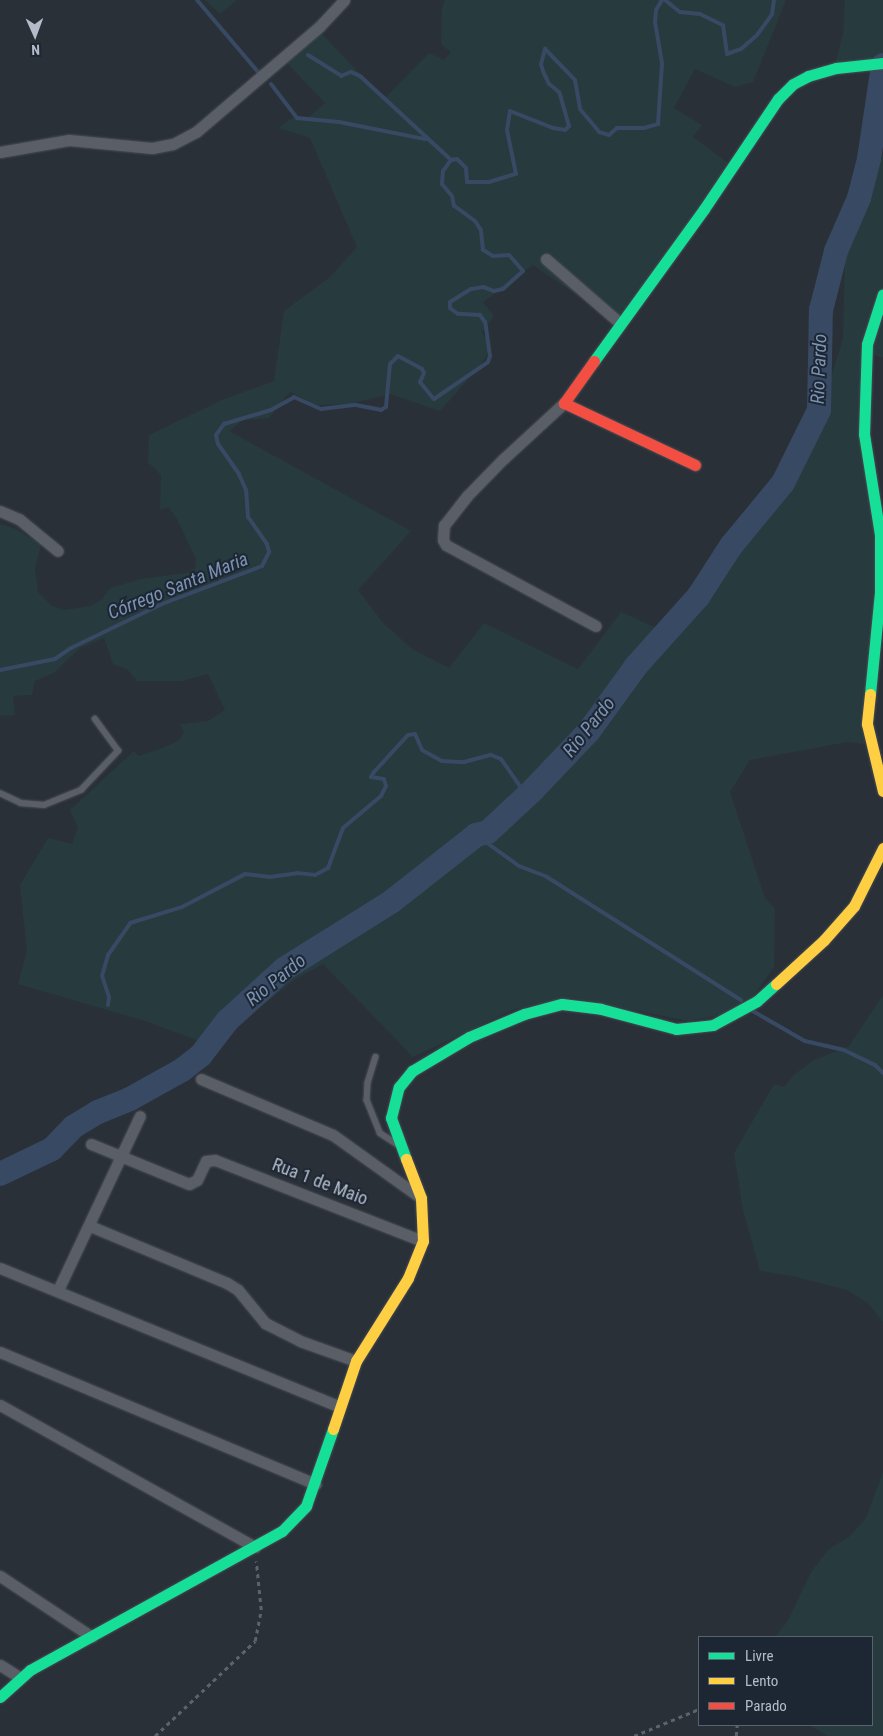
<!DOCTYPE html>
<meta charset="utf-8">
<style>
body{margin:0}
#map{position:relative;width:883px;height:1736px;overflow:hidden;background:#2a3038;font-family:"Roboto Condensed",sans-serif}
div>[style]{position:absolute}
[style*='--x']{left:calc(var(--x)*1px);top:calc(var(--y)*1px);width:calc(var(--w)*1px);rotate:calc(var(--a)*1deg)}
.green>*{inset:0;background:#273a3e}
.stream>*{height:4px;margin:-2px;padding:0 2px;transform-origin:2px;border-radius:2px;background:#384963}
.river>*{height:24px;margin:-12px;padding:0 12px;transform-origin:12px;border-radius:12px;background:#384963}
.path>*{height:2.5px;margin-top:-1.25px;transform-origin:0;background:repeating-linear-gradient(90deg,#5d636a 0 4px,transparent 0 8px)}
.roads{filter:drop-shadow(0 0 1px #484c53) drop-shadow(0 0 1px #484c53)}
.lane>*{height:5.5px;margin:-2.75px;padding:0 2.75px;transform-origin:2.75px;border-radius:2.75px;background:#5a5e66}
.street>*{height:11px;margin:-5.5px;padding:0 5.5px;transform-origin:5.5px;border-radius:5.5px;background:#5a5e66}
.fast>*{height:11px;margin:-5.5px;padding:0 5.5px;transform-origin:5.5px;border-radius:5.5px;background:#16e098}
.slow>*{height:11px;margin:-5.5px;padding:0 5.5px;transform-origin:5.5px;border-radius:5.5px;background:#ffcf43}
.jam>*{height:11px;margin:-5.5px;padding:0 5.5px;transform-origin:5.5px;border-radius:5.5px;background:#f24e42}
span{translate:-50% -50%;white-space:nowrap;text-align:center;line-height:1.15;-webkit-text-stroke:4px #1d2633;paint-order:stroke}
.street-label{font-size:18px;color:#b4bcc9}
.water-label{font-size:19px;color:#7c92b1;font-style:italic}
.legend{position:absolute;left:698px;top:1636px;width:175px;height:90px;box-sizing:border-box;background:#1d2633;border:1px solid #59626f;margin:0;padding:6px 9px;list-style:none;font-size:15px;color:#b4bcc9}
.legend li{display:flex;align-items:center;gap:10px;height:25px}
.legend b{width:25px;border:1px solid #59626f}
.north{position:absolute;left:10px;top:10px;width:50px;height:50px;-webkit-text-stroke:4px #1d2633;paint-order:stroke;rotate:178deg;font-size:14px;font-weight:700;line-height:20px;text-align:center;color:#b4bcc9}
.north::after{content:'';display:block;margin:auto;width:18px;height:22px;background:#b4bcc9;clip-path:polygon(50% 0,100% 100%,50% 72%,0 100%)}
</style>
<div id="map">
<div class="green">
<div style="clip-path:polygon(205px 0,237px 0,220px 14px)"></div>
<div style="clip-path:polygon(445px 0,786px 0,753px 82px,735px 87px,695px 69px,674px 108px,702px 125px,693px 137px,732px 166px,621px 325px,533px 265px,483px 302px,494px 316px,482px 332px,491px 348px,480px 366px,440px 411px,390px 394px,349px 404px,317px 405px,290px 392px,269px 418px,243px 420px,229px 431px,411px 531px,358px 590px,383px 623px,412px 649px,449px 668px,484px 623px,578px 669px,621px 612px,670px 634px,710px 569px,773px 496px,821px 409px,843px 339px,845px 253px,883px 153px,883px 358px,867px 352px,878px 576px,864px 744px,848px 742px,750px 760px,730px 792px,765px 898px,775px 908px,774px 967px,743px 1011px,688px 1021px,572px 998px,515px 1009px,413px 1057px,323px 964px,294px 980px,213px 1046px,145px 1021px,18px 984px,27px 951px,20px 885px,48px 838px,72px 844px,78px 827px,70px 810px,134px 751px,139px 756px,160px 749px,178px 741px,184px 732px,180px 724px,208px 721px,225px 710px,208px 674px,182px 681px,137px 681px,127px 669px,113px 664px,104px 638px,80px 648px,54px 673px,35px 681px,32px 695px,13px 696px,15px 715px,0 716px,0 524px,16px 529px,41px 545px,35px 568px,38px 592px,52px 606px,64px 610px,91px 606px,102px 599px,110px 588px,141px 579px,186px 573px,195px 569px,196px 559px,177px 519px,168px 507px,160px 510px,161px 475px,148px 462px,149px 435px,222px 400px,274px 381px,284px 311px,330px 277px,357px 247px,310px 138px,278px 128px,294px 117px,309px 117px,325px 103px,287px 63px,321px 33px,384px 99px,429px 53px,444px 60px,451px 52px,442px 45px,441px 35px,442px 8px)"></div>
<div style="clip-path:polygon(845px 0,883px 0,883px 65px,833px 73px,843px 33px)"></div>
<div style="clip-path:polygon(883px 995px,883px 1322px,868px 1303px,847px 1290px,792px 1276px,760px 1271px,743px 1210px,734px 1153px,774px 1084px,784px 1087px,795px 1074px,814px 1060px,849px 1046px)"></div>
<div style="clip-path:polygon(883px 1472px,883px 1736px,828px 1736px,809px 1725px,872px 1725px,872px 1637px,775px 1637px,787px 1622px,811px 1572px,828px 1550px,850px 1536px,866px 1518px)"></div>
</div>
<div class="stream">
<div style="--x:197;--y:0;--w:96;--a:49.7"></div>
<div style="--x:665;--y:0;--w:19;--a:39"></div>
<div style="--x:680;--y:12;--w:20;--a:6"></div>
<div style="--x:700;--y:14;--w:25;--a:26"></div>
<div style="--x:723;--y:25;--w:29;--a:82"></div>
<div style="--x:727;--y:54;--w:15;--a:-20"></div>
<div style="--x:741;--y:49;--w:21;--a:-41"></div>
<div style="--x:757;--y:35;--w:26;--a:-54"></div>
<div style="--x:772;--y:14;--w:14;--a:-82"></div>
<div style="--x:308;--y:55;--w:39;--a:32"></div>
<div style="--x:341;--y:76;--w:11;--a:-22"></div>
<div style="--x:351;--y:72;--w:10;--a:24"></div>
<div style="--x:360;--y:76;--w:124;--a:42.7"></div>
<div style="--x:271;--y:84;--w:43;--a:52.6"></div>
<div style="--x:297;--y:118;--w:42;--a:5.4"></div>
<div style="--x:339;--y:122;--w:88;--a:11.2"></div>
<div style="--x:0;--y:670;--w:56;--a:-11.3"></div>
<div style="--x:55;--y:659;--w:19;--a:-35"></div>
<div style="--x:71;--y:648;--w:101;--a:-25.8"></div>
<div style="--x:162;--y:604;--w:107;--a:-20.8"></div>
<div style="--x:262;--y:566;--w:16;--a:-63"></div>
<div style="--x:269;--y:552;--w:8;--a:-104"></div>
<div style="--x:267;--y:544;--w:33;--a:-125"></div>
<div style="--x:248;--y:517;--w:27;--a:-94"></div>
<div style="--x:246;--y:490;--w:17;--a:-114"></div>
<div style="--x:239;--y:474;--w:37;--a:-125"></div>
<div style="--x:218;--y:444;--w:9;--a:-103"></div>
<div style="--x:216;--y:435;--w:14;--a:-54"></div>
<div style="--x:224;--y:424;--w:49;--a:-16.6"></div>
<div style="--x:271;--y:410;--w:26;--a:-29"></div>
<div style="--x:294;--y:397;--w:30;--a:24"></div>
<div style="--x:321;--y:409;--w:35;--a:-7"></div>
<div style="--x:356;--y:405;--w:25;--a:11"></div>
<div style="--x:381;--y:410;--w:6;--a:-31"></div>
<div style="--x:386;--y:407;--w:43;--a:-84.7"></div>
<div style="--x:390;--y:364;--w:11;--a:-45"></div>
<div style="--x:398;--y:356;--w:27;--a:28"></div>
<div style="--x:422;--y:369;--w:4;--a:63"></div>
<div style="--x:424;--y:373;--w:10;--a:114"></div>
<div style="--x:420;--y:382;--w:22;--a:51"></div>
<div style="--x:434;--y:399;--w:65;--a:-34.4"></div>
<div style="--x:488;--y:362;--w:6;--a:-72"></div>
<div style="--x:490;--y:356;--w:34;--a:-98"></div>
<div style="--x:485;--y:322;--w:9;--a:-126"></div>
<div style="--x:480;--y:315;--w:22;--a:-177"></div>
<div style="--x:458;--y:314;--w:10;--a:-143"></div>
<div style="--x:450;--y:308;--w:6;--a:-90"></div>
<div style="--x:450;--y:302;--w:25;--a:-32"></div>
<div style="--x:471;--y:289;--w:12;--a:-9"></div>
<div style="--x:483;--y:287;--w:12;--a:20"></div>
<div style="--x:494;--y:291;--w:9;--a:-13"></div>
<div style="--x:503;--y:289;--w:27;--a:-42"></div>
<div style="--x:523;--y:271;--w:21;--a:-131"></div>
<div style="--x:509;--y:255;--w:16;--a:176"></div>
<div style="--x:493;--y:256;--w:12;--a:-149"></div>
<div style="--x:483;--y:250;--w:20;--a:-96"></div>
<div style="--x:481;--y:230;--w:11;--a:-124"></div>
<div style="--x:475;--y:221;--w:26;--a:-144"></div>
<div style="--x:454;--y:206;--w:10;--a:-101"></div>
<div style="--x:452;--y:196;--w:16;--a:-130"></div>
<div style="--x:442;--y:184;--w:13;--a:-86"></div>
<div style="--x:443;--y:171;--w:14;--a:-54"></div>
<div style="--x:451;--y:160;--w:6;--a:-9"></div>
<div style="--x:457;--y:159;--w:13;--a:45"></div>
<div style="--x:466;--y:168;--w:14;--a:86"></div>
<div style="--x:467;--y:182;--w:22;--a:0"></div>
<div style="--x:489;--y:182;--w:28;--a:-17"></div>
<div style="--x:516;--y:174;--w:45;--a:-101.6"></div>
<div style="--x:507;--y:130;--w:19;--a:-81"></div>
<div style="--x:510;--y:111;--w:46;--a:21.6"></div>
<div style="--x:553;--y:128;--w:12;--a:9"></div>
<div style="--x:565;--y:130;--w:6;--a:-45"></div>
<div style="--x:569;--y:126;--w:35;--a:-106"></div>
<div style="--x:559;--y:92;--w:13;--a:-141"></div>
<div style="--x:549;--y:84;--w:14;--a:-115"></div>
<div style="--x:543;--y:71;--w:7;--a:-106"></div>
<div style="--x:541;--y:64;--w:16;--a:-75"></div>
<div style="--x:545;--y:49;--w:43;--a:45.9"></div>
<div style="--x:575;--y:80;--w:29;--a:80"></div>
<div style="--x:580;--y:109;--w:30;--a:50"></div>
<div style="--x:599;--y:132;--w:10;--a:17"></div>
<div style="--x:609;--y:135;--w:11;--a:-41"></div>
<div style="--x:617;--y:128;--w:27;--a:0"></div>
<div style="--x:644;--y:128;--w:15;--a:-16"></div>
<div style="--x:658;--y:124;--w:61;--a:-86.2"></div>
<div style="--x:662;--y:63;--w:42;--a:-99.7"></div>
<div style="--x:655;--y:22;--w:12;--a:-85"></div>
<div style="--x:656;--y:10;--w:12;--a:-59"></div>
<div style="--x:476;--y:835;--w:53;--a:35.8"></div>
<div style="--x:519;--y:866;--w:30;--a:21"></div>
<div style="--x:547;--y:877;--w:230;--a:32.4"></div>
<div style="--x:108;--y:1005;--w:8;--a:-83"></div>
<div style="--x:109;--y:997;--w:22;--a:-108"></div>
<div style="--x:102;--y:976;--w:22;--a:-74"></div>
<div style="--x:108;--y:955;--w:39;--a:-55"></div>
<div style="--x:130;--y:923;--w:54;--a:-17.1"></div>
<div style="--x:182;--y:907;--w:71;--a:-27.6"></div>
<div style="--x:245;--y:874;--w:25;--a:7"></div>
<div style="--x:270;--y:877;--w:27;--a:-8"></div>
<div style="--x:297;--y:873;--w:18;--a:6"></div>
<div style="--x:315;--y:875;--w:15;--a:-28"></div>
<div style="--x:328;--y:868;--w:43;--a:-69.4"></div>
<div style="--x:343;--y:828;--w:50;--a:-40.1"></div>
<div style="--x:381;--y:796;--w:11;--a:-63"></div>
<div style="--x:386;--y:786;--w:7;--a:-106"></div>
<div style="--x:384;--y:779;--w:13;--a:-171"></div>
<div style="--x:371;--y:777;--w:6;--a:-59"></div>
<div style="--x:374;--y:772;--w:50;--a:-47.4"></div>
<div style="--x:408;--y:735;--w:7;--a:-8"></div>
<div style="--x:415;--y:734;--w:17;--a:66"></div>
<div style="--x:422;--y:750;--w:23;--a:29"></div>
<div style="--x:442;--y:761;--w:22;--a:3"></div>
<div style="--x:464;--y:762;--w:28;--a:-15"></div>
<div style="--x:491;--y:755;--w:11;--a:22"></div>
<div style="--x:501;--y:759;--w:37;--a:55"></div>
<div style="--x:522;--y:789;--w:11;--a:5"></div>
<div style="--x:751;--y:1010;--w:62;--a:29.9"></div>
<div style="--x:805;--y:1041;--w:40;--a:13"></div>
<div style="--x:844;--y:1050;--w:34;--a:26"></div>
<div style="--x:875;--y:1065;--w:11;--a:45"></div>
</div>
<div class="river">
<div style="--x:0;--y:1174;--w:58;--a:-25.7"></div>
<div style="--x:52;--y:1149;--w:30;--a:-46"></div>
<div style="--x:73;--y:1127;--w:29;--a:-31"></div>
<div style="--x:98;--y:1112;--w:35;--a:-22"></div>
<div style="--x:130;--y:1099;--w:60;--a:-29.1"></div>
<div style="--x:182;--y:1070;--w:24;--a:-38"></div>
<div style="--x:201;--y:1055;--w:43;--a:-52.6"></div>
<div style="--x:227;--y:1021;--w:77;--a:-42.4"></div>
<div style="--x:284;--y:969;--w:126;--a:-32.1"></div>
<div style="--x:391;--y:902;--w:108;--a:-38.2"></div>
<div style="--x:476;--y:835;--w:12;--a:-14"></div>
<div style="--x:488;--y:832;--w:62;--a:-43"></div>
<div style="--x:533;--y:790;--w:81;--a:-46.5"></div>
<div style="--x:589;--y:731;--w:80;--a:-54.1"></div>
<div style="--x:636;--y:666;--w:93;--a:-48.1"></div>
<div style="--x:698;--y:597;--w:61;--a:-57.1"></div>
<div style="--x:731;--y:546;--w:82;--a:-50.5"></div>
<div style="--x:783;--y:483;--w:81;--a:-63.7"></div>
<div style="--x:819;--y:410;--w:100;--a:-88.9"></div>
<div style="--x:821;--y:310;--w:61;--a:-75.7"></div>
<div style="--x:836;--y:251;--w:58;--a:-66.5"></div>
<div style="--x:859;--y:198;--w:40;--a:-75.6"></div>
<div style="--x:869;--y:159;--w:95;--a:-81.5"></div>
</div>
<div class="path">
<div style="--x:155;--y:1736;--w:138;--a:-43.5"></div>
<div style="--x:255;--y:1641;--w:32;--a:-79"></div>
<div style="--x:261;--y:1610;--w:49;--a:-95.8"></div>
<div style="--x:634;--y:1736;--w:70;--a:-22.6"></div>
<div style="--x:736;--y:1736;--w:11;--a:-85"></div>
</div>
<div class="roads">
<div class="lane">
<div style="--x:0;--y:793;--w:23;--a:25"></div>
<div style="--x:21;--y:803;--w:23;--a:5"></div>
<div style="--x:44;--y:805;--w:40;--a:-22"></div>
<div style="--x:81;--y:790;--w:54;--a:-46.5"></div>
<div style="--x:118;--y:751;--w:39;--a:-126"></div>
<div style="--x:376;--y:1057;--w:27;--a:107"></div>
<div style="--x:368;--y:1083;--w:17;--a:93"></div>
<div style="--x:367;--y:1100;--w:35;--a:68"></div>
<div style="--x:380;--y:1133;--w:20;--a:33"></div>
</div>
<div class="street">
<div style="--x:0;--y:152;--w:70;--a:-9.9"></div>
<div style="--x:69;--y:140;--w:83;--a:5.5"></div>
<div style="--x:152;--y:148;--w:21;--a:-11"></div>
<div style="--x:173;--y:144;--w:26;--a:-28"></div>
<div style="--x:196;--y:132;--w:162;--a:-40.5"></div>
<div style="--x:319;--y:27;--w:37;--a:-47"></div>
<div style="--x:546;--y:259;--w:99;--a:40.9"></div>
<div style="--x:564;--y:403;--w:83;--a:137.4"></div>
<div style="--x:503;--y:459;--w:52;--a:134.2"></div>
<div style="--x:467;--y:496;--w:37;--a:128"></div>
<div style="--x:444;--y:525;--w:15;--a:94"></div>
<div style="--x:443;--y:540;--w:6;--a:59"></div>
<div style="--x:446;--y:545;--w:170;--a:28.4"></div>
<div style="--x:0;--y:511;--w:21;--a:23"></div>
<div style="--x:19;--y:519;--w:50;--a:39.4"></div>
<div style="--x:201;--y:1079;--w:143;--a:23"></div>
<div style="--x:333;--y:1135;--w:108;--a:35.6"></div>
<div style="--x:91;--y:1144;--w:106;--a:22.2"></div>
<div style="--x:189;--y:1184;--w:9;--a:-27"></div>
<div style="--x:197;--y:1180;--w:21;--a:-65"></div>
<div style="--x:206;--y:1161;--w:9;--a:-6"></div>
<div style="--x:215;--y:1160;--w:223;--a:21.3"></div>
<div style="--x:90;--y:1226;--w:148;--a:22.6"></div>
<div style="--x:227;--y:1283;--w:13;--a:32"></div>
<div style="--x:238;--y:1290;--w:43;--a:50.7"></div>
<div style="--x:265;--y:1323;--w:39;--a:27"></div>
<div style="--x:300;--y:1341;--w:59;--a:19.7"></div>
<div style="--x:0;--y:1268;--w:366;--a:22.2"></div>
<div style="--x:58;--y:1290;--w:192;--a:-64.8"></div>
<div style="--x:0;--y:1352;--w:342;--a:22.7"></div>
<div style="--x:0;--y:1405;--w:292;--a:29.1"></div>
<div style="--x:0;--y:1576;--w:110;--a:33.5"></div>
<div style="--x:0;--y:1665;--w:22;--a:32"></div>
</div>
<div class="fast">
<div style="--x:594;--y:361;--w:188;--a:-54.1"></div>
<div style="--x:704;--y:209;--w:133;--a:-56.1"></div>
<div style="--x:778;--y:99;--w:21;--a:-45"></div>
<div style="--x:793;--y:84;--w:17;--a:-28"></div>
<div style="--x:808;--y:76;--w:29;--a:-16"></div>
<div style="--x:836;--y:68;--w:47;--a:-6.1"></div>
<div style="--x:870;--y:694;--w:102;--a:-84.4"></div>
<div style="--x:880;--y:592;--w:57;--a:-90"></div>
<div style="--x:880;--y:535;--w:102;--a:-99"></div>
<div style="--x:864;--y:434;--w:90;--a:-88.1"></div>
<div style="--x:867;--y:344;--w:52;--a:-72.3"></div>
<div style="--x:406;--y:1159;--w:44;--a:-110.1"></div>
<div style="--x:391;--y:1118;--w:32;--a:-76"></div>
<div style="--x:399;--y:1087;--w:21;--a:-51"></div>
<div style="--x:412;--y:1071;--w:66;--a:-30.8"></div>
<div style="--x:469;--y:1037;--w:60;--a:-22.7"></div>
<div style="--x:524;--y:1014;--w:39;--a:-15"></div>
<div style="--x:562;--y:1004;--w:39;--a:7"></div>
<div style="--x:601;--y:1009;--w:78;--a:14.9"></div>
<div style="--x:676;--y:1029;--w:37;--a:-6"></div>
<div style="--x:713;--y:1025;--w:50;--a:-28.6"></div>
<div style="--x:757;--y:1001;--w:25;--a:-42"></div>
<div style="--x:0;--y:1697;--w:40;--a:-42"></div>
<div style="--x:30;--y:1670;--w:288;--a:-28.9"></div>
<div style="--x:282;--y:1531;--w:35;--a:-46"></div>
<div style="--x:306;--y:1506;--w:82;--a:-70.7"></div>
</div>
<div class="slow">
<div style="--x:870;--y:694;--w:30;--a:96"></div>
<div style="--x:867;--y:724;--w:69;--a:76.6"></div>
<div style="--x:776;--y:984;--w:65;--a:-42.5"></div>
<div style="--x:824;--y:940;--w:45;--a:-48.6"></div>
<div style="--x:854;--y:906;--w:65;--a:-63.4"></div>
<div style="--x:333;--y:1429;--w:72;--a:-71.3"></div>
<div style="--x:356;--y:1361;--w:98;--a:-57.9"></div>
<div style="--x:408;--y:1278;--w:40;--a:-68"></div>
<div style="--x:423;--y:1241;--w:43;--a:-92.7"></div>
<div style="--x:421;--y:1198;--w:42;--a:-111"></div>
</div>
<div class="jam">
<div style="--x:594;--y:361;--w:52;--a:125.5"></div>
<div style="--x:564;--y:403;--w:145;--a:25.3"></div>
</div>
</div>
<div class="street-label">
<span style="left:320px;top:1182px;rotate:21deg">Rua 1 de Maio</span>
</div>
<div class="water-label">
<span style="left:819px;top:369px;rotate:-88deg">Rio Pardo</span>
<span style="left:178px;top:586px;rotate:-22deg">Córrego Santa Maria</span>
<span style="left:589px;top:727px;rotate:-51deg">Rio Pardo</span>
<span style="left:276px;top:980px;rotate:-39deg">Rio Pardo</span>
</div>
<ul class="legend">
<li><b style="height:6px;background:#16e098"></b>Livre</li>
<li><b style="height:6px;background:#ffcf43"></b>Lento</li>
<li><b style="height:6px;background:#f24e42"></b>Parado</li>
</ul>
<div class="north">N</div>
</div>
